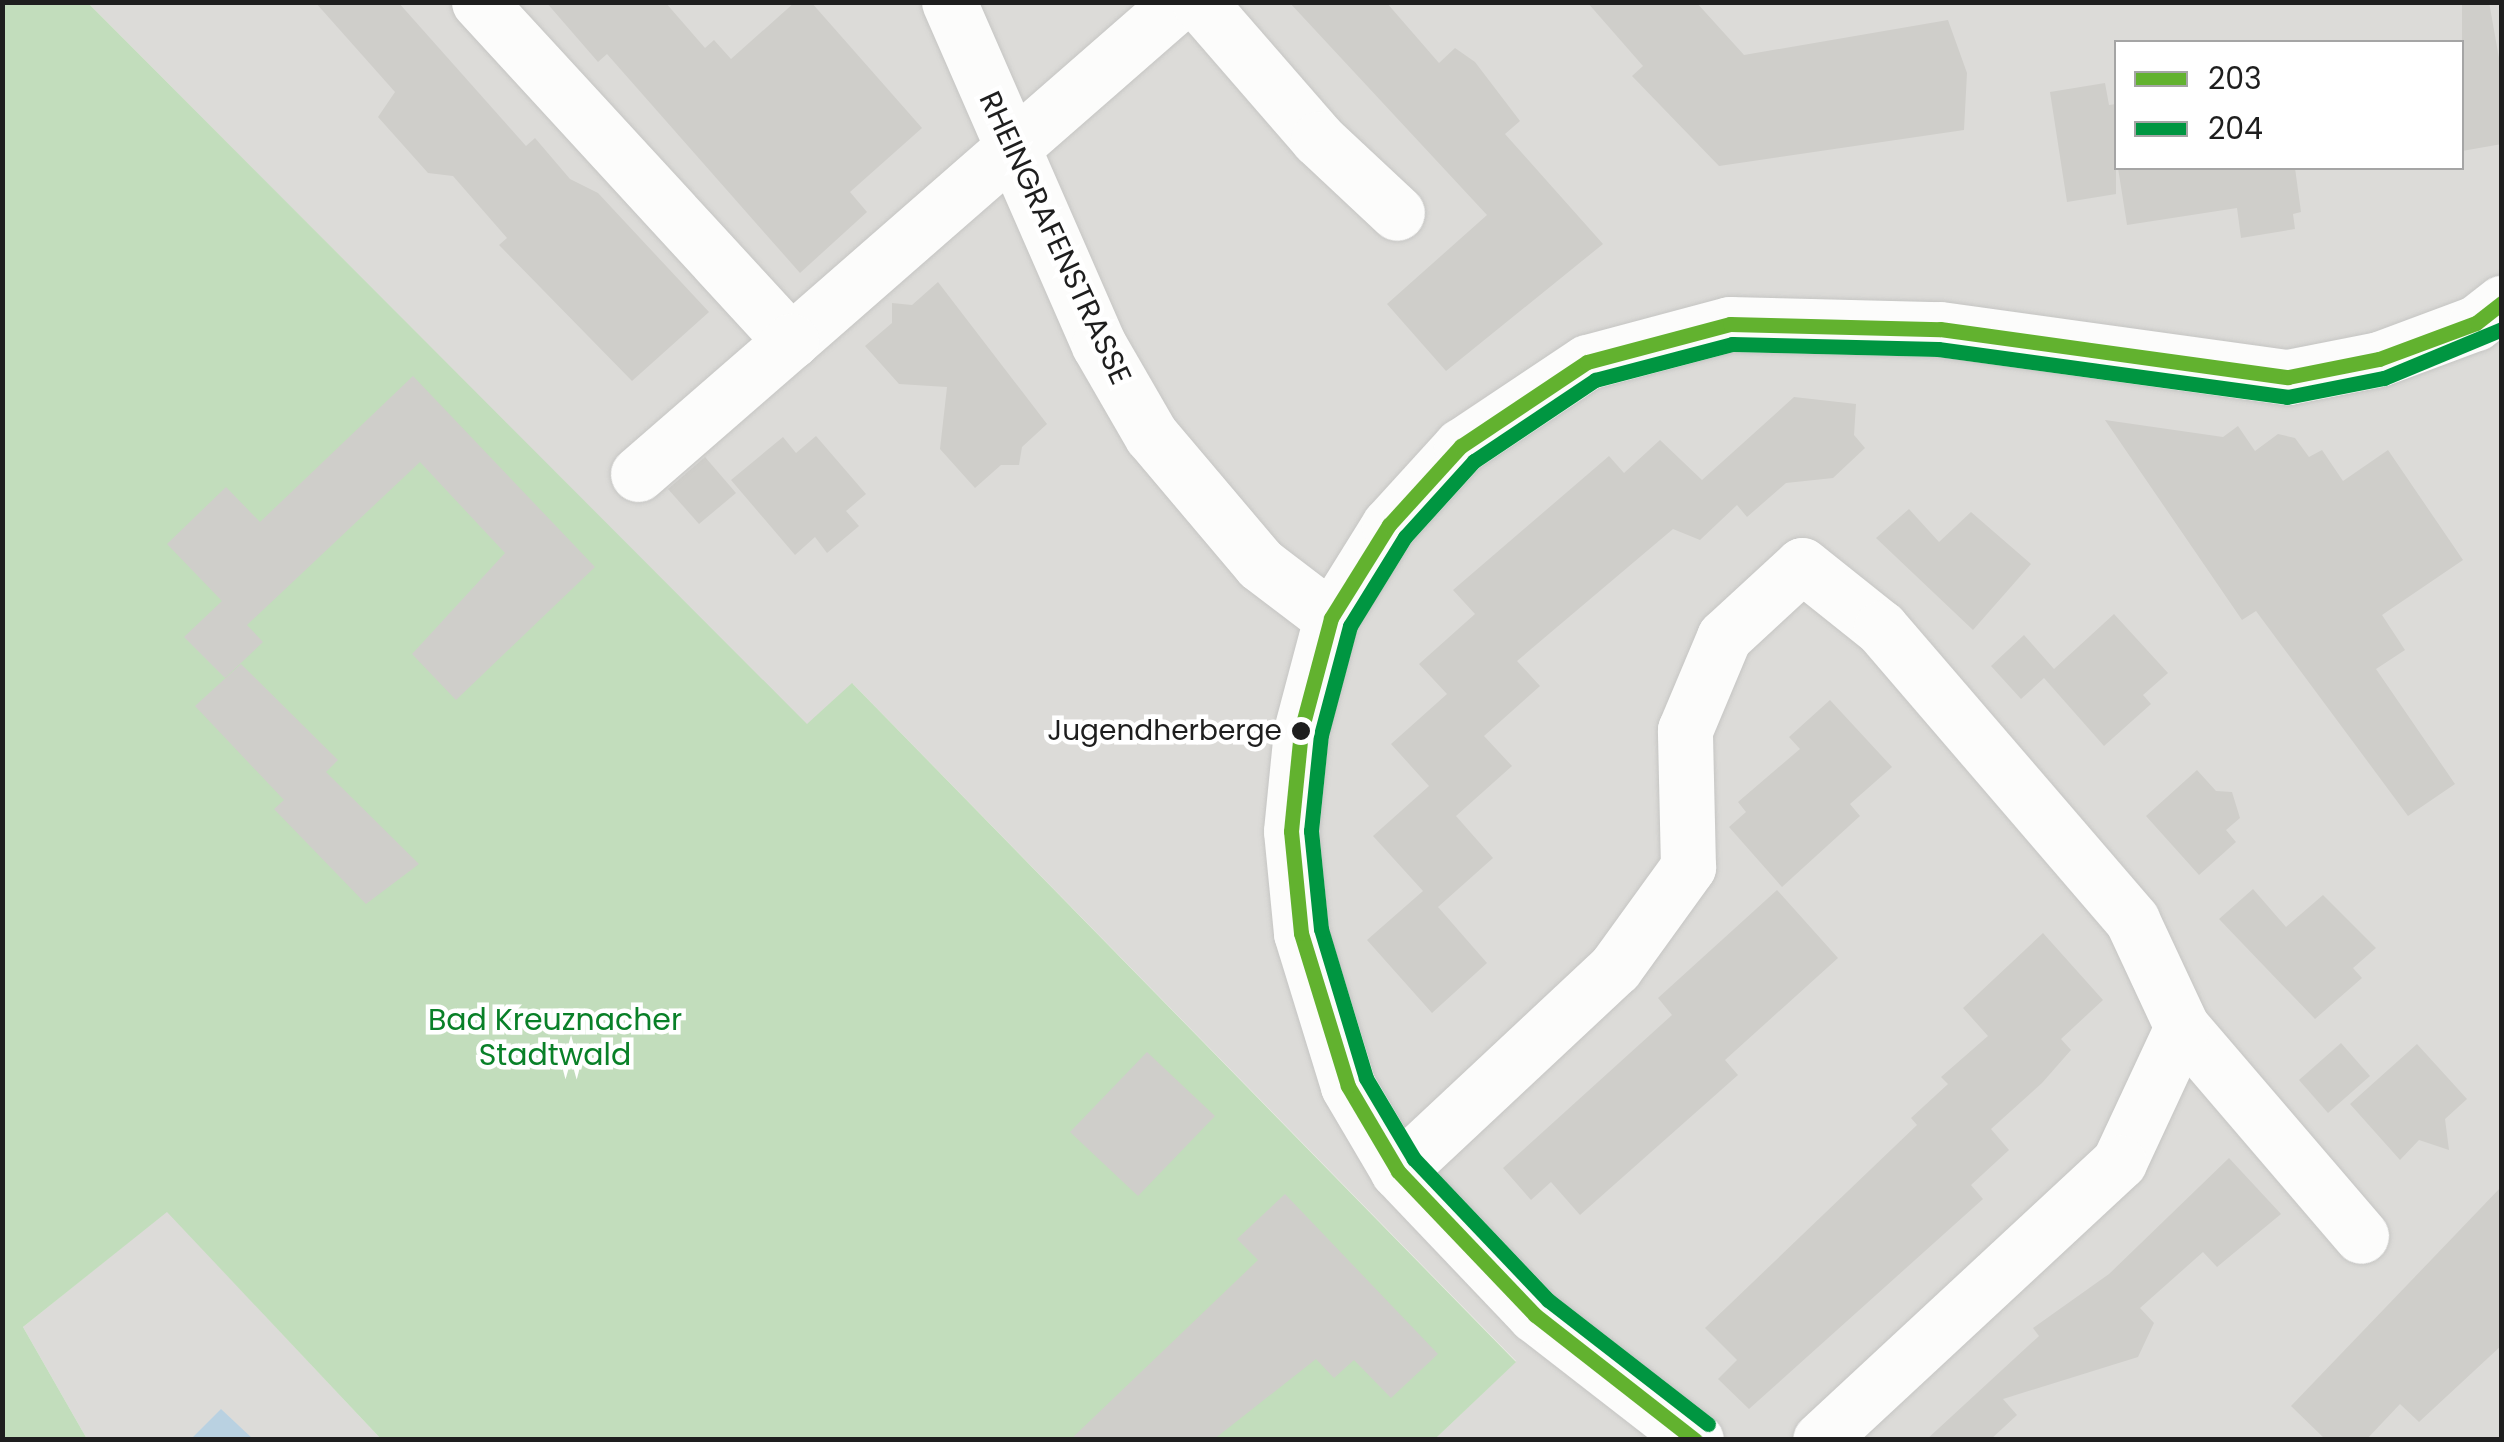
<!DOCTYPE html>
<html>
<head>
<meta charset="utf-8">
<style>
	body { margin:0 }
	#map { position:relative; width:2504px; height:1442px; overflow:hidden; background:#edece7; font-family:Poppins,sans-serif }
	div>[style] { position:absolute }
	.residential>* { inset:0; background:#dcdbd8 }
	.forest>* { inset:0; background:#c2ddbc }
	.water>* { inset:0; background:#b9d1e1 }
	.building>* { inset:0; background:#cfceca }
	.roads { filter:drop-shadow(0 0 2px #c5c5c3) drop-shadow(0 0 2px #c5c5c3) }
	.minor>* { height:55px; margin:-27.5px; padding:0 27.5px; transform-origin:27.5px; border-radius:27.5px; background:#fcfcfb }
	.tertiary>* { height:55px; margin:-27.5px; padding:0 27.5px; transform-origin:27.5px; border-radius:27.5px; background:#fcfcfb }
	.bus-1>* { height:15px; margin:-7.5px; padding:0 7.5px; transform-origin:7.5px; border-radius:7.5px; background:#62b22f }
	.bus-2>* { height:15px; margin:-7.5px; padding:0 7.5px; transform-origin:7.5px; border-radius:7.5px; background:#009641 }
	.dots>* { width:28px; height:28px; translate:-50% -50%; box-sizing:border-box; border:5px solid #fff; border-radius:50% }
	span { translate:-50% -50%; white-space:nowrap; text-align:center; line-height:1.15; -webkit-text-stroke:9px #fff; paint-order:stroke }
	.bus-label { font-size:28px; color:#1e1e1e }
	.right { translate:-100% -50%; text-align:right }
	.street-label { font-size:30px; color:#1e1e1e }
	.park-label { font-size:30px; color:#098028 }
	.frame { position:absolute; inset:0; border:5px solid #1e1e1e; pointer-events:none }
	.legend { position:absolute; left:2114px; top:40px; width:350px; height:130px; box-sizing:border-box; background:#fff; border:2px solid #a5a5a5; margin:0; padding:12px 18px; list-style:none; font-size:30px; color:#1e1e1e }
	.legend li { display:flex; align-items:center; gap:20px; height:50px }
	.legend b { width:50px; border:2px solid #a5a5a5 }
</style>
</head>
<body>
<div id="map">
	<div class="residential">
		<div style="clip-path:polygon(evenodd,88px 3px,2501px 3px,2501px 1439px,1435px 1439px,1516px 1361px,853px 684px,807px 725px,88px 3px,2116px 42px,2462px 42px,2462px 168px,2116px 168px,2116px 42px)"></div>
		<div style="clip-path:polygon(167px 1211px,381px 1439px,87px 1439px,23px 1327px)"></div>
	</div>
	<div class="forest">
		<div style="clip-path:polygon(3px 3px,88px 3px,807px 724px,852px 683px,1516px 1362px,1435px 1439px,381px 1439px,167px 1212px,23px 1327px,87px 1439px,3px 1440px)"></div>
	</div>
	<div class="water">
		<div style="clip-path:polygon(221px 1409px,253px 1439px,191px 1439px)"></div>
	</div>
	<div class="building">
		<div style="clip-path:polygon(315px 2px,398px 2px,526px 146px,535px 138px,570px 179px,598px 193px,709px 312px,632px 381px,499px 245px,507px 238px,453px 176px,428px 173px,378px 117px,395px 92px)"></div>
		<div style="clip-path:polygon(546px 2px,665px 2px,705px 48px,714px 40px,731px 59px,795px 2px,811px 2px,922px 128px,850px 192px,867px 212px,800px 273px,607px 54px,598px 62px)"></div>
		<div style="clip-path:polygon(1289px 2px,1386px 2px,1439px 63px,1455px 48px,1475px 62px,1520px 121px,1505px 134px,1603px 244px,1446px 371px,1387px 304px,1487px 215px)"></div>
		<div style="clip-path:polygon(1587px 2px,1696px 2px,1744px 55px,1948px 20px,1967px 73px,1964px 130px,1719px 166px,1632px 76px,1643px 66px)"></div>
		<div style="clip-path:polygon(2462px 2px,2489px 2px,2502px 75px,2502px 144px,2462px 151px)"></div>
		<div style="clip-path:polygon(2105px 83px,2109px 105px,2116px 104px,2116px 194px,2067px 202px,2050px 92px)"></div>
		<div style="clip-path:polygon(2118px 168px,2295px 168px,2301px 212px,2293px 214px,2295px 229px,2241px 238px,2237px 208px,2127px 225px)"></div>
		<div style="clip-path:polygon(938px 282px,1047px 424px,1022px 447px,1019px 465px,1001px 465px,975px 488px,940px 449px,947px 387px,899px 384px,865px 346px,892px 323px,892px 303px,912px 305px)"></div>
		<div style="clip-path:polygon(413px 376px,595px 567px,456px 700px,412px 654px,505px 553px,420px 462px,247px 625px,263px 642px,225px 678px,184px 637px,222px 601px,167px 544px,226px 487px,260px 522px)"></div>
		<div style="clip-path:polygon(1794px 397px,1856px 404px,1854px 435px,1865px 448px,1833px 478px,1786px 483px,1747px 517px,1737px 505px,1700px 540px,1673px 529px,1517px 661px,1540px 686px,1484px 736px,1512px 766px,1456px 816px,1493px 858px,1438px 907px,1487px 963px,1432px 1013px,1367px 940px,1423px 891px,1373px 836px,1429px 786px,1391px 744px,1447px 694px,1419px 664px,1475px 614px,1453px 590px,1609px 456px,1624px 473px,1660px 440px,1702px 480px)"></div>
		<div style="clip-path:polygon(2105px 420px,2223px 437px,2238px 426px,2255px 451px,2278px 434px,2295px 438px,2309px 457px,2322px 450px,2343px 481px,2388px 450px,2463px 560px,2382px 615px,2405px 650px,2376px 669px,2455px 784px,2408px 816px,2256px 611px,2242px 620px)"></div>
		<div style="clip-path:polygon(816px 436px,866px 494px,846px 511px,859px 526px,827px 553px,815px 537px,795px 555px,731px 480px,783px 437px,796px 453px)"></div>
		<div style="clip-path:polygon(705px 457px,736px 493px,699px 524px,668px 489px)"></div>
		<div style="clip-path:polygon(1909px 509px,1939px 542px,1971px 512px,2031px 564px,1973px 630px,1876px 538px)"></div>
		<div style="clip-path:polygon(2114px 614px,2168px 673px,2143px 695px,2151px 704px,2104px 746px,2044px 678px,2021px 699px,1991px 666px,2024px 635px,2054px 669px)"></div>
		<div style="clip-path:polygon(241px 664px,338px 760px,326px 772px,419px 864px,366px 904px,274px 809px,284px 800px,195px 706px)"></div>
		<div style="clip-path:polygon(1830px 700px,1892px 767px,1850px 804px,1860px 816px,1782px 887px,1729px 827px,1746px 812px,1738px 802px,1800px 749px,1789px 737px)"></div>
		<div style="clip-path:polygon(2197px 770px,2216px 791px,2232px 792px,2240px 818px,2226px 830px,2236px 842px,2199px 875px,2146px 816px)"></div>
		<div style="clip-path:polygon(2253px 889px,2286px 927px,2323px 895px,2376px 948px,2353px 968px,2362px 978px,2315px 1019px,2219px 919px)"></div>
		<div style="clip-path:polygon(1777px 890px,1838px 958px,1725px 1060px,1738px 1075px,1580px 1215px,1551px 1182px,1531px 1200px,1503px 1168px,1672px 1015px,1658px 998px)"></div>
		<div style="clip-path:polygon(2043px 933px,2103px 1000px,2061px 1039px,2071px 1050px,2042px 1083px,1991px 1129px,2009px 1150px,1971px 1185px,1983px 1199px,1749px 1409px,1718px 1379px,1737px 1360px,1705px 1328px,1917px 1125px,1911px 1118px,1948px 1084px,1941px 1077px,1988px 1036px,1963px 1008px)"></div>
		<div style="clip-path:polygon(2341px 1043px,2370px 1076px,2328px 1113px,2299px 1080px)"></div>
		<div style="clip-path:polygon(2417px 1044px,2467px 1099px,2445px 1119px,2449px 1150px,2419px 1140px,2400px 1160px,2350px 1104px)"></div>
		<div style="clip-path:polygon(1147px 1052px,1215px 1116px,1138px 1196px,1070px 1132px)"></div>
		<div style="clip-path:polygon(2229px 1158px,2281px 1214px,2217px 1267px,2203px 1252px,2140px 1308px,2154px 1323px,2138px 1357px,2003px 1399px,2017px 1415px,1990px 1440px,1926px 1440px,2039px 1336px,2033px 1328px,2109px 1274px)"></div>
		<div style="clip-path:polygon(2502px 1186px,2502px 1345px,2419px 1422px,2400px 1404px,2366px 1440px,2326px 1440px,2291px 1406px)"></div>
		<div style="clip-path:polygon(1285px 1194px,1438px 1354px,1391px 1398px,1354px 1360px,1334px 1378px,1316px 1359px,1213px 1440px,1070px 1440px,1258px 1260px,1237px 1239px)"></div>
	</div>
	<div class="roads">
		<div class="minor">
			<div style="left:479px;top:2px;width:461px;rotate:47.4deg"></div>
			<div style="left:791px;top:341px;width:515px;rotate:-41.14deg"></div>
			<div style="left:1199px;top:2px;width:181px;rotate:49deg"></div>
			<div style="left:1318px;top:139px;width:108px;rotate:43.1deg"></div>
			<div style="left:638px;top:474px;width:203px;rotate:-41deg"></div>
			<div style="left:2182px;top:1027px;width:275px;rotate:49.4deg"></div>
			<div style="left:1398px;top:1171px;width:297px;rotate:-43.1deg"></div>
			<div style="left:1615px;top:968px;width:125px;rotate:-54.1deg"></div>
			<div style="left:1688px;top:867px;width:137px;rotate:-91.3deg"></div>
			<div style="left:1685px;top:730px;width:101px;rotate:-67.2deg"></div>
			<div style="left:1724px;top:637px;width:106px;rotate:-42.7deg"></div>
			<div style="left:1802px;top:565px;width:101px;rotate:38.6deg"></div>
			<div style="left:1881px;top:628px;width:385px;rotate:49.3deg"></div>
			<div style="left:2132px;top:920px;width:118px;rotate:65deg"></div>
			<div style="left:2182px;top:1027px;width:149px;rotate:115deg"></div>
			<div style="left:2119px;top:1162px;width:408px;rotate:137.1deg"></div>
			<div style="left:1696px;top:1440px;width:204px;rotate:-142.2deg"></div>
			<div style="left:1535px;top:1315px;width:199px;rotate:-133.6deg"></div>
			<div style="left:1398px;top:1171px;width:99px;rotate:-120.5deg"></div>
			<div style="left:1348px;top:1086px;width:160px;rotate:-107.1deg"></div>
			<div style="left:1301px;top:933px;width:102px;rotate:-95.6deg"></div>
			<div style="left:1291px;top:831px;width:100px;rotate:-84.3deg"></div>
			<div style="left:1301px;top:731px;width:117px;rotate:-75.1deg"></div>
			<div style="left:1331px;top:618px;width:110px;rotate:-58.1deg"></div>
			<div style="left:1389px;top:525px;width:107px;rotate:-47.7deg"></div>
			<div style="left:1461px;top:446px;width:151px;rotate:-33.7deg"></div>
			<div style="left:1587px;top:362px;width:148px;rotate:-14.9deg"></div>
			<div style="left:1730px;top:324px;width:210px;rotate:1.4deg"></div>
			<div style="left:1940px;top:329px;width:351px;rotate:7.9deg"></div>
			<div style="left:2288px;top:377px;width:93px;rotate:-11.2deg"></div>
			<div style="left:2379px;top:359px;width:103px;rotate:-20.4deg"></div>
			<div style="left:2476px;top:323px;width:33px;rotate:-38deg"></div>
		</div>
		<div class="tertiary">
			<div style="left:949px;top:2px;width:374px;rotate:66.4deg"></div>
			<div style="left:1099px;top:345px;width:104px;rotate:60deg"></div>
			<div style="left:1151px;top:435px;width:169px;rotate:49.8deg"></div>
			<div style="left:1260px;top:564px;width:89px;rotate:37.3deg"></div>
		</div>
	</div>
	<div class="bus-1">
		<div style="left:1695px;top:1440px;width:203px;rotate:-142deg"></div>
		<div style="left:1535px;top:1315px;width:199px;rotate:-133.6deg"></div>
		<div style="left:1398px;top:1171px;width:99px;rotate:-120.5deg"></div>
		<div style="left:1348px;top:1086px;width:160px;rotate:-107.1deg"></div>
		<div style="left:1301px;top:933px;width:102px;rotate:-95.6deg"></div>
		<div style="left:1291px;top:831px;width:100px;rotate:-84.3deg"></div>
		<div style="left:1301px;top:731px;width:117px;rotate:-75.1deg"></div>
		<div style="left:1331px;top:618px;width:110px;rotate:-58.1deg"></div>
		<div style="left:1389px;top:525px;width:107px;rotate:-47.7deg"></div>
		<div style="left:1461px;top:446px;width:151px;rotate:-33.7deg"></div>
		<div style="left:1587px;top:362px;width:148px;rotate:-14.9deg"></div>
		<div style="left:1730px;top:324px;width:210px;rotate:1.4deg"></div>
		<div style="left:1940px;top:329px;width:351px;rotate:7.9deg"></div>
		<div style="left:2288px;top:377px;width:93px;rotate:-11.2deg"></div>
		<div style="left:2379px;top:359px;width:103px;rotate:-20.4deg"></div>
		<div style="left:2476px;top:323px;width:33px;rotate:-38deg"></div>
	</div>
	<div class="bus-2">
		<div style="left:1708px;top:1424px;width:202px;rotate:-142.2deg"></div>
		<div style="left:1548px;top:1300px;width:195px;rotate:-133.5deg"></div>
		<div style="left:1414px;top:1159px;width:94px;rotate:-120.7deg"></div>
		<div style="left:1366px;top:1078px;width:156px;rotate:-106.8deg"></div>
		<div style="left:1321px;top:929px;width:99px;rotate:-95.8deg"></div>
		<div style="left:1311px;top:831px;width:97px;rotate:-84.1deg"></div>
		<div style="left:1321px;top:735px;width:113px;rotate:-75.1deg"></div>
		<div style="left:1350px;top:626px;width:105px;rotate:-58.3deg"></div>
		<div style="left:1405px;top:537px;width:103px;rotate:-47.8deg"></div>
		<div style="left:1474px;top:461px;width:146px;rotate:-33.8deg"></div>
		<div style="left:1595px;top:380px;width:142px;rotate:-14.7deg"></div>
		<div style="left:1732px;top:344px;width:206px;rotate:1.4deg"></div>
		<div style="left:1938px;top:349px;width:352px;rotate:7.8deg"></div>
		<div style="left:2287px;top:397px;width:99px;rotate:-11.1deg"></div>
		<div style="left:2384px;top:378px;width:128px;rotate:-22.6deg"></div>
	</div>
	<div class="dots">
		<div style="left:1301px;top:731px;background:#1e1e1e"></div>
	</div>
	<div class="bus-label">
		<span class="right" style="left:1282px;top:731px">Jugendherberge</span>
	</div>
	<div class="street-label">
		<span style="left:1055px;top:238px;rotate:65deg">RHEINGRAFENSTRASSE</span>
	</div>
	<div class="park-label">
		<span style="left:555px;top:1037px">Bad Kreuznacher<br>Stadtwald</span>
	</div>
	<div class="frame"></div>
	<ul class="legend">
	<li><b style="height:12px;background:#62b22f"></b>203</li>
	<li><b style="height:12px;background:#009641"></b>204</li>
	</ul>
</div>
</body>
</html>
